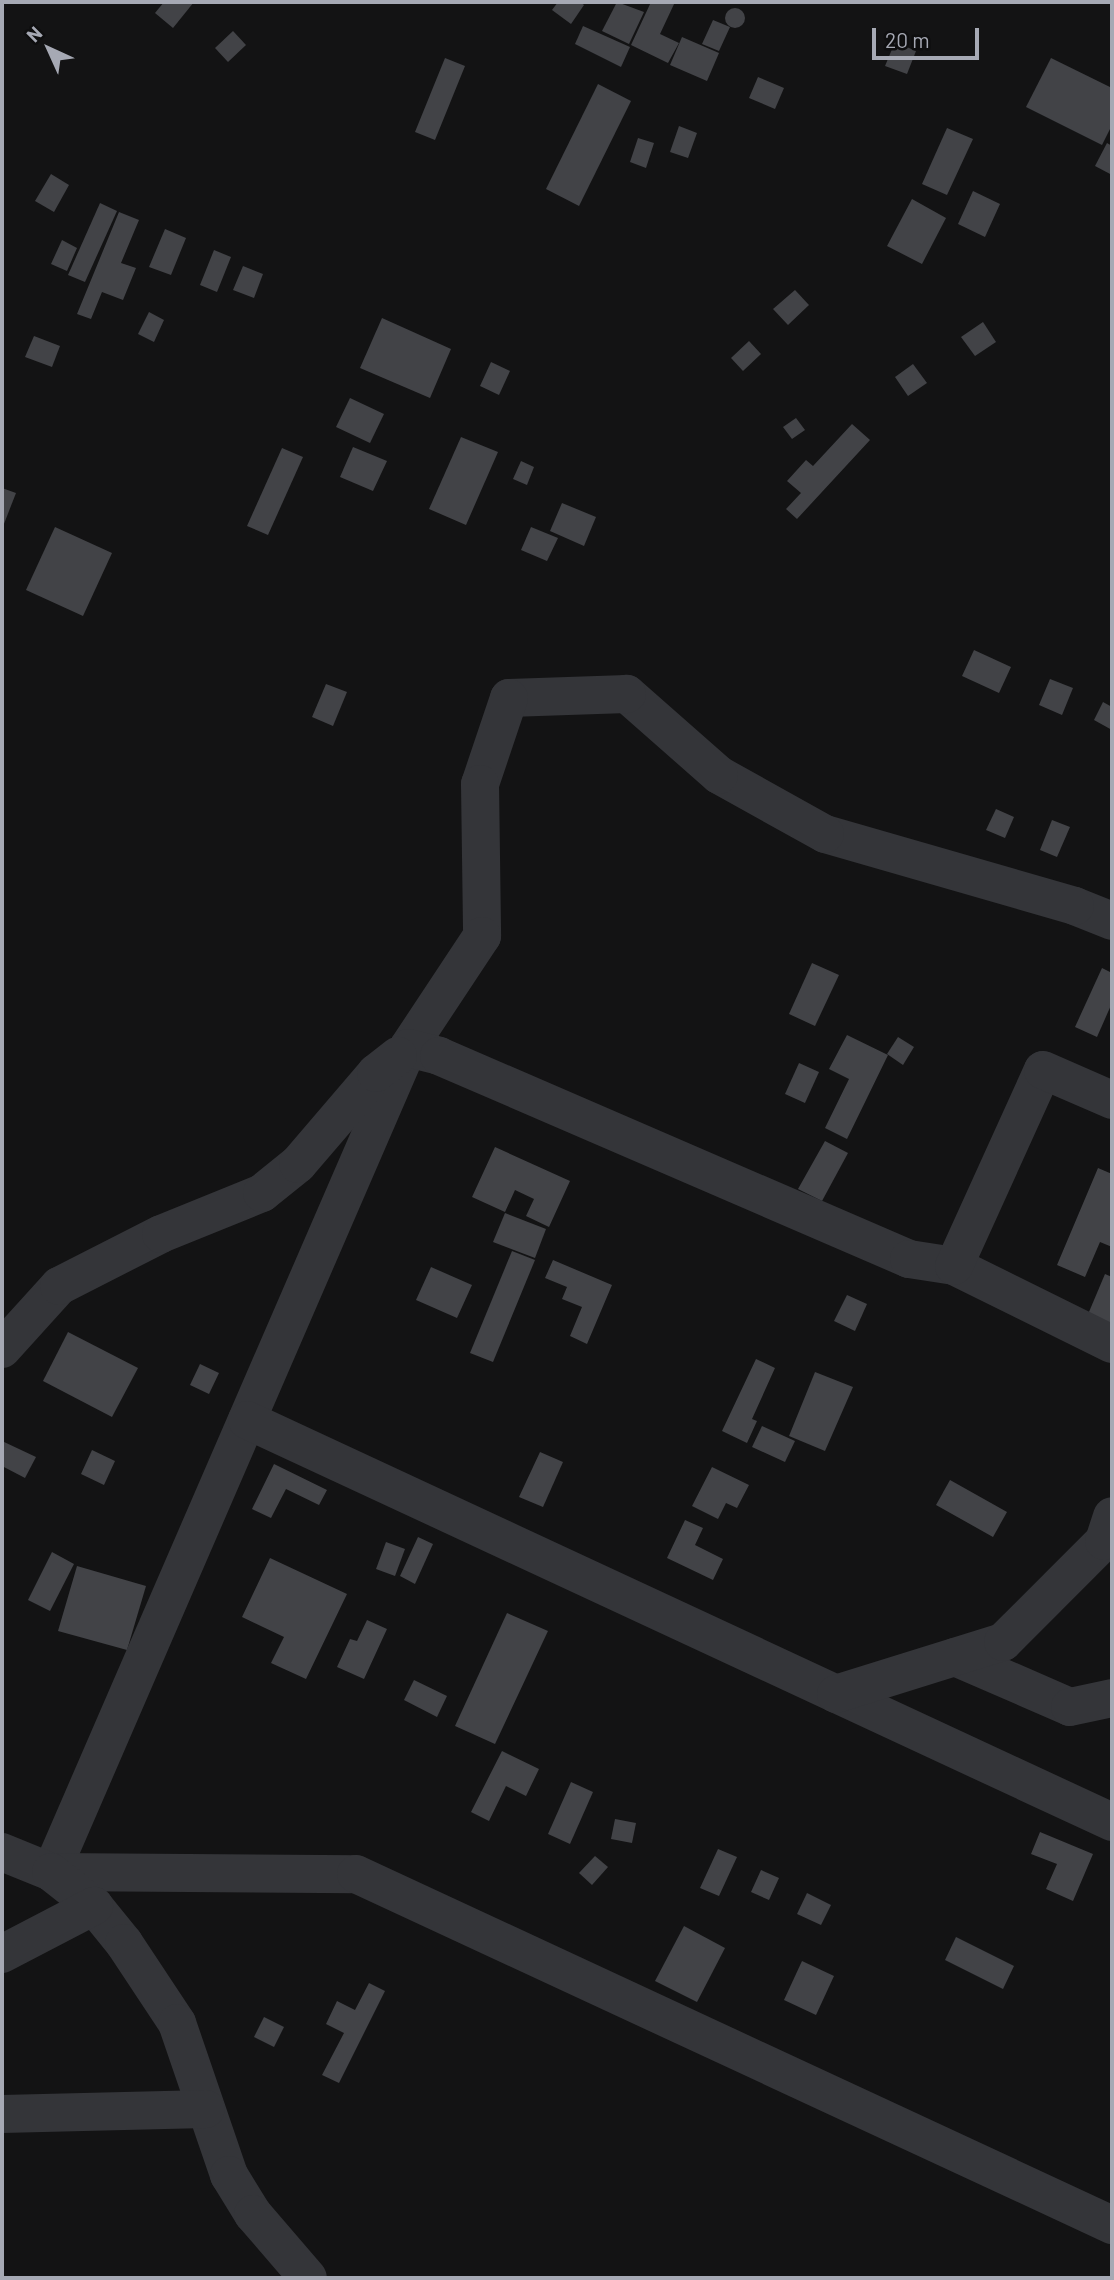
<!DOCTYPE html>
<html>
<head>
<meta charset="utf-8">
<style>
	body { margin:0 }
	#map { position:relative; width:1114px; height:2280px; overflow:hidden; background:#131314; font-family:Barlow,sans-serif }
	div>[style] { position:absolute }
	.building>* { inset:0; background:#424347 }
	.round { border-radius:50% }
	.minor>* { height:38px; margin:-19px; padding:0 19px; transform-origin:19px; border-radius:19px; background:#343539 }
	span { translate:-50% -50%; white-space:nowrap; text-align:center; line-height:1.15; -webkit-text-stroke:5px #0e0e0f; paint-order:stroke }
	.frame { position:absolute; inset:0; border:4px solid #a6a9b4; pointer-events:none }
	.north { position:absolute; left:14px; top:14px; width:70px; height:70px; -webkit-text-stroke:5px #0e0e0f; paint-order:stroke; rotate:315deg; font-size:19px; font-weight:700; line-height:28px; text-align:center; color:#a6a9b4 }
	.north::after { content:''; display:block; margin:auto; width:24px; height:32px; background:#a6a9b4; clip-path:polygon(50% 0,100% 100%,50% 72%,0 100%) }
	.scale { position:absolute; left:872px; top:28px; width:107px; height:32px; box-sizing:border-box; border:4px solid #a6a9b4; border-top:0; padding-left:9px; font-size:21px; line-height:24px; white-space:nowrap; color:#a6a9b4; -webkit-text-stroke:5px #0e0e0f; paint-order:stroke }
</style>
</head>
<body>
<div id="map">
	<div class="building">
		<div style="clip-path:polygon(164px 2px,194px 2px,173px 28px,155px 13px)"></div>
		<div style="clip-path:polygon(558px 2px,580px 2px,584px 5px,571px 24px,552px 10px)"></div>
		<div style="clip-path:polygon(617px 2px,644px 12px,629px 44px,602px 31px)"></div>
		<div style="clip-path:polygon(651px 2px,675px 2px,660px 34px,679px 43px,668px 63px,631px 45px)"></div>
		<div class="round" style="left:725px;top:8px;width:20px;height:20px"></div>
		<div style="clip-path:polygon(713px 20px,730px 27px,719px 51px,702px 44px)"></div>
		<div style="clip-path:polygon(583px 26px,630px 47px,621px 67px,575px 44px)"></div>
		<div style="clip-path:polygon(233px 31px,246px 45px,228px 62px,215px 48px)"></div>
		<div style="clip-path:polygon(682px 37px,719px 53px,707px 81px,670px 65px)"></div>
		<div style="clip-path:polygon(895px 42px,916px 51px,907px 74px,885px 66px)"></div>
		<div style="clip-path:polygon(445px 58px,465px 66px,435px 140px,415px 132px)"></div>
		<div style="clip-path:polygon(1051px 58px,1112px 88px,1112px 125px,1102px 145px,1026px 107px)"></div>
		<div style="clip-path:polygon(758px 77px,784px 88px,775px 109px,749px 98px)"></div>
		<div style="clip-path:polygon(598px 84px,631px 101px,579px 206px,546px 189px)"></div>
		<div style="clip-path:polygon(679px 126px,697px 133px,688px 158px,670px 152px)"></div>
		<div style="clip-path:polygon(947px 128px,973px 139px,947px 195px,922px 184px)"></div>
		<div style="clip-path:polygon(638px 138px,654px 143px,646px 168px,630px 162px)"></div>
		<div style="clip-path:polygon(1107px 143px,1112px 146px,1112px 175px,1095px 166px)"></div>
		<div style="clip-path:polygon(51px 174px,69px 185px,54px 212px,35px 201px)"></div>
		<div style="clip-path:polygon(973px 191px,1000px 204px,985px 237px,958px 224px)"></div>
		<div style="clip-path:polygon(912px 199px,946px 218px,922px 264px,887px 246px)"></div>
		<div style="clip-path:polygon(100px 203px,117px 211px,85px 282px,68px 275px)"></div>
		<div style="clip-path:polygon(119px 212px,139px 220px,121px 263px,136px 268px,123px 300px,102px 292px,91px 319px,77px 314px)"></div>
		<div style="clip-path:polygon(165px 229px,186px 238px,171px 275px,149px 267px)"></div>
		<div style="clip-path:polygon(62px 240px,77px 248px,67px 271px,51px 264px)"></div>
		<div style="clip-path:polygon(214px 250px,231px 257px,217px 292px,200px 285px)"></div>
		<div style="clip-path:polygon(243px 266px,263px 274px,254px 298px,233px 290px)"></div>
		<div style="clip-path:polygon(795px 290px,809px 305px,788px 325px,773px 309px)"></div>
		<div style="clip-path:polygon(149px 312px,164px 320px,154px 342px,138px 334px)"></div>
		<div style="clip-path:polygon(382px 318px,451px 349px,430px 398px,360px 368px)"></div>
		<div style="clip-path:polygon(983px 322px,996px 342px,975px 356px,961px 337px)"></div>
		<div style="clip-path:polygon(34px 336px,60px 346px,52px 367px,25px 357px)"></div>
		<div style="clip-path:polygon(749px 341px,761px 354px,743px 371px,731px 358px)"></div>
		<div style="clip-path:polygon(491px 362px,510px 371px,499px 395px,480px 386px)"></div>
		<div style="clip-path:polygon(913px 364px,927px 383px,908px 396px,895px 377px)"></div>
		<div style="clip-path:polygon(350px 398px,384px 414px,370px 443px,336px 427px)"></div>
		<div style="clip-path:polygon(796px 418px,805px 430px,792px 439px,783px 427px)"></div>
		<div style="clip-path:polygon(852px 424px,870px 440px,797px 519px,786px 509px,801px 493px,787px 481px,806px 460px,813px 466px)"></div>
		<div style="clip-path:polygon(461px 437px,498px 452px,466px 525px,429px 509px)"></div>
		<div style="clip-path:polygon(353px 447px,387px 461px,373px 491px,340px 477px)"></div>
		<div style="clip-path:polygon(282px 448px,303px 457px,268px 535px,247px 526px)"></div>
		<div style="clip-path:polygon(521px 461px,534px 467px,527px 485px,513px 479px)"></div>
		<div style="clip-path:polygon(2px 488px,16px 493px,2px 529px)"></div>
		<div style="clip-path:polygon(562px 503px,596px 517px,584px 546px,550px 531px)"></div>
		<div style="clip-path:polygon(55px 527px,112px 553px,83px 616px,26px 590px)"></div>
		<div style="clip-path:polygon(531px 527px,558px 538px,547px 561px,521px 550px)"></div>
		<div style="clip-path:polygon(974px 650px,1011px 667px,999px 693px,962px 676px)"></div>
		<div style="clip-path:polygon(1050px 679px,1073px 688px,1062px 715px,1039px 705px)"></div>
		<div style="clip-path:polygon(326px 684px,347px 692px,333px 726px,312px 717px)"></div>
		<div style="clip-path:polygon(1103px 702px,1112px 707px,1112px 730px,1094px 720px)"></div>
		<div style="clip-path:polygon(996px 809px,1014px 817px,1005px 838px,986px 830px)"></div>
		<div style="clip-path:polygon(1052px 820px,1070px 827px,1057px 857px,1040px 850px)"></div>
		<div style="clip-path:polygon(812px 963px,839px 975px,815px 1026px,789px 1014px)"></div>
		<div style="clip-path:polygon(1102px 968px,1112px 973px,1112px 1003px,1097px 1037px,1075px 1027px)"></div>
		<div style="clip-path:polygon(847px 1035px,888px 1055px,847px 1139px,825px 1128px,849px 1079px,829px 1069px)"></div>
		<div style="clip-path:polygon(898px 1037px,914px 1047px,903px 1065px,887px 1054px)"></div>
		<div style="clip-path:polygon(799px 1063px,819px 1072px,805px 1103px,785px 1094px)"></div>
		<div style="clip-path:polygon(825px 1141px,848px 1153px,822px 1201px,798px 1189px)"></div>
		<div style="clip-path:polygon(495px 1147px,570px 1181px,549px 1227px,526px 1216px,534px 1199px,515px 1190px,505px 1212px,472px 1197px)"></div>
		<div style="clip-path:polygon(1098px 1168px,1112px 1174px,1112px 1247px,1100px 1242px,1085px 1277px,1057px 1265px)"></div>
		<div style="clip-path:polygon(505px 1213px,546px 1229px,535px 1258px,493px 1242px)"></div>
		<div style="clip-path:polygon(512px 1251px,535px 1260px,493px 1362px,470px 1353px)"></div>
		<div style="clip-path:polygon(553px 1260px,612px 1285px,587px 1344px,570px 1336px,582px 1307px,562px 1299px,567px 1287px,545px 1278px)"></div>
		<div style="clip-path:polygon(431px 1267px,472px 1285px,457px 1318px,416px 1300px)"></div>
		<div style="clip-path:polygon(1105px 1274px,1112px 1277px,1112px 1331px,1086px 1319px)"></div>
		<div style="clip-path:polygon(847px 1295px,867px 1304px,855px 1331px,834px 1321px)"></div>
		<div style="clip-path:polygon(68px 1332px,138px 1368px,112px 1417px,43px 1381px)"></div>
		<div style="clip-path:polygon(756px 1359px,775px 1368px,752px 1419px,757px 1421px,747px 1443px,722px 1431px)"></div>
		<div style="clip-path:polygon(200px 1364px,219px 1373px,209px 1394px,190px 1385px)"></div>
		<div style="clip-path:polygon(815px 1372px,853px 1387px,825px 1451px,789px 1436px)"></div>
		<div style="clip-path:polygon(762px 1426px,795px 1441px,785px 1462px,752px 1447px)"></div>
		<div style="clip-path:polygon(2px 1441px,36px 1457px,25px 1478px,2px 1466px)"></div>
		<div style="clip-path:polygon(92px 1450px,115px 1461px,104px 1485px,81px 1474px)"></div>
		<div style="clip-path:polygon(540px 1452px,563px 1462px,543px 1507px,519px 1497px)"></div>
		<div style="clip-path:polygon(274px 1464px,327px 1490px,319px 1505px,286px 1489px,271px 1518px,252px 1509px)"></div>
		<div style="clip-path:polygon(712px 1467px,749px 1485px,737px 1508px,726px 1503px,718px 1519px,692px 1506px)"></div>
		<div style="clip-path:polygon(950px 1480px,1007px 1512px,993px 1537px,936px 1505px)"></div>
		<div style="clip-path:polygon(685px 1520px,703px 1528px,695px 1545px,723px 1559px,713px 1580px,667px 1558px)"></div>
		<div style="clip-path:polygon(418px 1537px,433px 1544px,415px 1584px,400px 1576px)"></div>
		<div style="clip-path:polygon(386px 1542px,405px 1549px,395px 1576px,376px 1569px)"></div>
		<div style="clip-path:polygon(52px 1552px,74px 1564px,50px 1611px,28px 1600px)"></div>
		<div style="clip-path:polygon(270px 1558px,347px 1594px,306px 1679px,271px 1663px,284px 1637px,242px 1617px)"></div>
		<div style="clip-path:polygon(77px 1566px,146px 1586px,127px 1650px,58px 1631px)"></div>
		<div style="clip-path:polygon(507px 1613px,548px 1631px,495px 1744px,455px 1726px)"></div>
		<div style="clip-path:polygon(367px 1620px,387px 1629px,364px 1679px,337px 1667px,350px 1639px,357px 1641px)"></div>
		<div style="clip-path:polygon(414px 1680px,447px 1696px,437px 1717px,404px 1700px)"></div>
		<div style="clip-path:polygon(502px 1751px,539px 1769px,526px 1796px,506px 1786px,489px 1821px,471px 1812px)"></div>
		<div style="clip-path:polygon(571px 1782px,593px 1792px,570px 1844px,548px 1834px)"></div>
		<div style="clip-path:polygon(615px 1819px,636px 1823px,632px 1843px,611px 1839px)"></div>
		<div style="clip-path:polygon(1040px 1832px,1093px 1854px,1073px 1901px,1046px 1889px,1057px 1864px,1031px 1854px)"></div>
		<div style="clip-path:polygon(718px 1849px,737px 1857px,719px 1896px,700px 1888px)"></div>
		<div style="clip-path:polygon(595px 1856px,608px 1867px,592px 1885px,579px 1873px)"></div>
		<div style="clip-path:polygon(761px 1870px,779px 1878px,769px 1900px,751px 1892px)"></div>
		<div style="clip-path:polygon(807px 1893px,831px 1905px,821px 1925px,797px 1914px)"></div>
		<div style="clip-path:polygon(684px 1926px,725px 1948px,697px 2002px,655px 1981px)"></div>
		<div style="clip-path:polygon(956px 1937px,1014px 1966px,1003px 1989px,945px 1960px)"></div>
		<div style="clip-path:polygon(802px 1961px,834px 1976px,816px 2015px,784px 2000px)"></div>
		<div style="clip-path:polygon(369px 1983px,385px 1991px,339px 2083px,322px 2075px,344px 2033px,326px 2024px,337px 2001px,355px 2010px)"></div>
		<div style="clip-path:polygon(264px 2017px,284px 2027px,274px 2047px,254px 2037px)"></div>
	</div>
	<div class="minor">
		<div style="left:1112px;top:921px;width:40px;rotate:-158deg"></div>
		<div style="left:1075px;top:906px;width:260px;rotate:-163.9deg"></div>
		<div style="left:825px;top:834px;width:121px;rotate:-150.9deg"></div>
		<div style="left:719px;top:775px;width:123px;rotate:-138.6deg"></div>
		<div style="left:627px;top:694px;width:118px;rotate:178.1deg"></div>
		<div style="left:509px;top:698px;width:91px;rotate:108.6deg"></div>
		<div style="left:480px;top:784px;width:152px;rotate:89.2deg"></div>
		<div style="left:482px;top:936px;width:134px;rotate:123.5deg"></div>
		<div style="left:408px;top:1048px;width:898px;rotate:113.42deg"></div>
		<div style="left:51px;top:1872px;width:305px;rotate:0.4deg"></div>
		<div style="left:356px;top:1874px;width:834px;rotate:24.9deg"></div>
		<div style="left:408px;top:1048px;width:32px;rotate:14deg"></div>
		<div style="left:439px;top:1056px;width:512px;rotate:23.36deg"></div>
		<div style="left:909px;top:1259px;width:46px;rotate:8.8deg"></div>
		<div style="left:954px;top:1266px;width:176px;rotate:26.3deg"></div>
		<div style="left:954px;top:1266px;width:215px;rotate:-65.6deg"></div>
		<div style="left:1043px;top:1070px;width:75px;rotate:23.5deg"></div>
		<div style="left:2px;top:1349px;width:85px;rotate:-47.9deg"></div>
		<div style="left:59px;top:1286px;width:114px;rotate:-27deg"></div>
		<div style="left:161px;top:1234px;width:109px;rotate:-22.1deg"></div>
		<div style="left:262px;top:1193px;width:46px;rotate:-38.9deg"></div>
		<div style="left:298px;top:1164px;width:120px;rotate:-49.4deg"></div>
		<div style="left:376px;top:1073px;width:28px;rotate:-38deg"></div>
		<div style="left:247px;top:1420px;width:954px;rotate:24.93deg"></div>
		<div style="left:955px;top:1657px;width:125px;rotate:23.5deg"></div>
		<div style="left:1070px;top:1707px;width:43px;rotate:-12.1deg"></div>
		<div style="left:836px;top:1694px;width:175px;rotate:-17.3deg"></div>
		<div style="left:1003px;top:1642px;width:143px;rotate:-45deg"></div>
		<div style="left:1104px;top:1541px;width:26px;rotate:-72deg"></div>
		<div style="left:2px;top:1852px;width:53px;rotate:22.2deg"></div>
		<div style="left:51px;top:1872px;width:55px;rotate:38.3deg"></div>
		<div style="left:94px;top:1906px;width:48px;rotate:51deg"></div>
		<div style="left:124px;top:1943px;width:96px;rotate:56.5deg"></div>
		<div style="left:177px;top:2023px;width:161px;rotate:71.1deg"></div>
		<div style="left:229px;top:2175px;width:46px;rotate:58.4deg"></div>
		<div style="left:253px;top:2214px;width:84px;rotate:49.3deg"></div>
		<div style="left:2px;top:1954px;width:104px;rotate:-27.6deg"></div>
		<div style="left:2px;top:2114px;width:204px;rotate:-1.4deg"></div>
	</div>
	<div class="frame"></div>
	<div class="north">N</div>
	<div class="scale">20 m</div>
</div>
</body>
</html>
